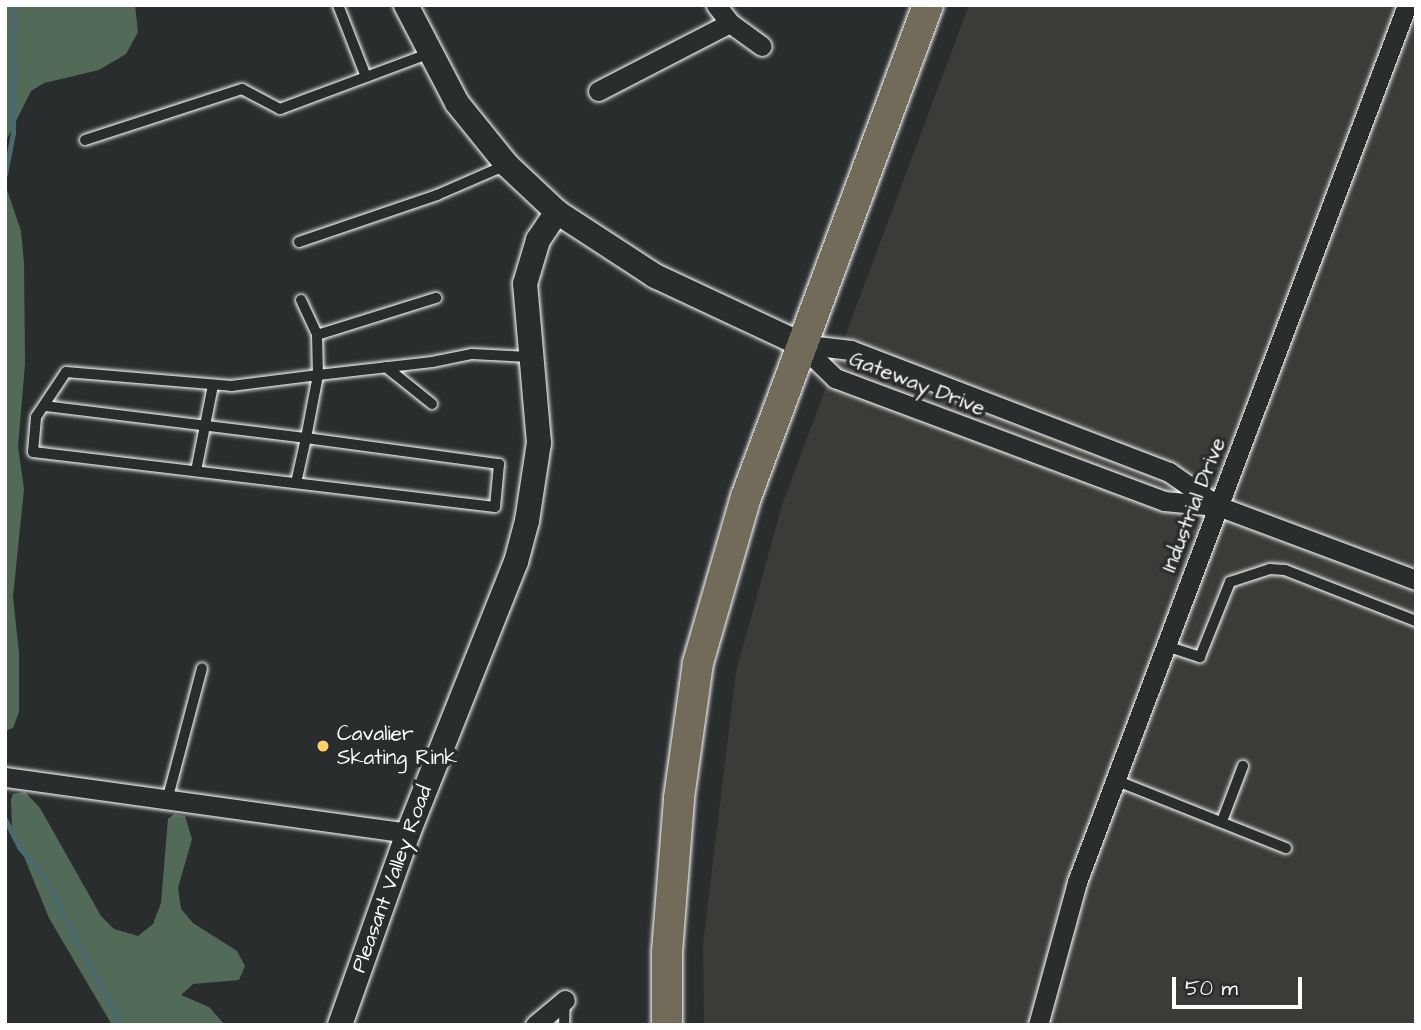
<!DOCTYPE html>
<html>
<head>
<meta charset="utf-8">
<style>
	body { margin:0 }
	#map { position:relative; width:1421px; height:1030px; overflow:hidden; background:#2a2d2e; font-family:"Architects Daughter",sans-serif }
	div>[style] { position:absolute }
	.built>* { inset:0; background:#3b3b37 }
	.green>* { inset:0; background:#526b59 }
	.stream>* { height:5px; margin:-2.5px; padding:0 2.5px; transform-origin:2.5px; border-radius:2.5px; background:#4b6a6d }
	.roads { filter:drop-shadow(0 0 2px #fff) drop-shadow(0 0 2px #fff) }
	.service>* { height:10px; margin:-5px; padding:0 5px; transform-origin:5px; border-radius:5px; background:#2a2d2e }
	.minor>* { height:19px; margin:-9.5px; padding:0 9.5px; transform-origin:9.5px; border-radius:9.5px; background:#2a2d2e }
	.tertiary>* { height:24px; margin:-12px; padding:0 12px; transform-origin:12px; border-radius:12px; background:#2a2d2e }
	.primary>* { height:30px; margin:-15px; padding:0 15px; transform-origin:15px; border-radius:15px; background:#726b5a }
	.dots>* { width:19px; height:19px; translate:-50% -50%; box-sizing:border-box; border:4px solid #2a2d2e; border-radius:50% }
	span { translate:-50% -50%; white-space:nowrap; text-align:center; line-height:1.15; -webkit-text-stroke:7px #2a2d2e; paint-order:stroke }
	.street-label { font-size:21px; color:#fff }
	.poi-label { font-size:21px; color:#fff }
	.left { translate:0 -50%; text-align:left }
	.frame { position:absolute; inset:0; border:7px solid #fff; pointer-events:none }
	.scale { position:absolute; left:1172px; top:977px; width:130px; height:32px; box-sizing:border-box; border:4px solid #fff; border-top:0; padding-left:9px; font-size:21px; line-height:24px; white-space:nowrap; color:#fff; -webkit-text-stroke:5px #2a2d2e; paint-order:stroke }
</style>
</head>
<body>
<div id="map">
	<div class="built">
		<div style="clip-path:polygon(969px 5px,1416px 5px,1416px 1025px,704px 1025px,703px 943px,736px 672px,782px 505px)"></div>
	</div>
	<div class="green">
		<div style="clip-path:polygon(5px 5px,135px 5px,138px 32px,126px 54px,99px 70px,44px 83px,31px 91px,5px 143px)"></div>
		<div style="clip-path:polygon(5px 184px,21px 231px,24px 263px,25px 364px,18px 447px,24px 489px,13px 597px,19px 653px,19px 712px,13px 728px,5px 731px)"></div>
		<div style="clip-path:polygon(25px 792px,40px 808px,101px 916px,114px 929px,138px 936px,153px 924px,161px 903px,168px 819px,174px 814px,185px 816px,192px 839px,178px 888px,181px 909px,193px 923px,237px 951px,245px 966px,239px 980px,193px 984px,181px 995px,209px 1007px,225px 1025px,112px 1025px,49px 918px,12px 827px,11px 800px,13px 794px)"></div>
	</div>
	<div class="stream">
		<div style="left:5px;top:174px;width:42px;rotate:-79deg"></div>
		<div style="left:13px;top:133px;width:128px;rotate:-89.6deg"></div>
		<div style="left:5px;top:234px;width:110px;rotate:90deg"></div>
		<div style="left:5px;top:819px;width:31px;rotate:63deg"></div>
		<div style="left:19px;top:847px;width:38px;rotate:49deg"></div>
		<div style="left:44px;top:876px;width:168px;rotate:62.7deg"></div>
	</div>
	<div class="roads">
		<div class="service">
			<div style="left:338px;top:5px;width:77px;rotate:68.7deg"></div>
			<div style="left:85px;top:140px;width:165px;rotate:-18deg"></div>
			<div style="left:242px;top:89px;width:43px;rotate:27.8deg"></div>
			<div style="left:280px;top:109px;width:158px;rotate:-20.4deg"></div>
			<div style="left:299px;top:242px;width:146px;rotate:-18.8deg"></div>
			<div style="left:437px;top:195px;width:75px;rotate:-23.5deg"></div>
			<div style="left:301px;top:300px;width:38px;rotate:65deg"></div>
			<div style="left:317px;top:335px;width:40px;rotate:88.6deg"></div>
			<div style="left:318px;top:375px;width:64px;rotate:100.8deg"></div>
			<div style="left:306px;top:438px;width:195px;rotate:7.7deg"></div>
			<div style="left:499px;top:464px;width:43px;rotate:95.3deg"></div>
			<div style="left:495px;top:507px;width:465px;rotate:-173.2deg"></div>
			<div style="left:33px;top:452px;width:35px;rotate:-85deg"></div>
			<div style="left:36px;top:417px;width:54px;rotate:-56.3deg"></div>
			<div style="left:66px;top:372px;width:166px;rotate:4.8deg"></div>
			<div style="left:231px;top:386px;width:88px;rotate:-7.2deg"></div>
			<div style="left:318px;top:375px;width:115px;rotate:-6.5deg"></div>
			<div style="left:432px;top:362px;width:41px;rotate:-11.3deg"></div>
			<div style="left:472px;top:354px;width:57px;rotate:3deg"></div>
			<div style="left:317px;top:335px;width:125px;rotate:-17.3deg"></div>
			<div style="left:386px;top:367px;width:59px;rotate:38.8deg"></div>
			<div style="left:45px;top:406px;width:263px;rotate:7deg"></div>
			<div style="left:306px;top:438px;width:46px;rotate:102.5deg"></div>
			<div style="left:196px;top:471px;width:88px;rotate:-78.8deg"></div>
			<div style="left:1166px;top:646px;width:36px;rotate:18deg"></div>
			<div style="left:1200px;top:657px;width:81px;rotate:-68.2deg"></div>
			<div style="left:1230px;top:582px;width:42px;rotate:-18deg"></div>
			<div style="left:1270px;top:569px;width:15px;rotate:4deg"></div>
			<div style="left:1285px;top:570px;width:141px;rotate:21.3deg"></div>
			<div style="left:1115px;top:780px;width:184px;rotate:21.7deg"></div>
			<div style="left:168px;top:797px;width:133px;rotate:-75.2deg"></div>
			<div style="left:1222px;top:821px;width:59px;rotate:-69.1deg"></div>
			<div style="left:564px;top:1025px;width:24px;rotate:-88deg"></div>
		</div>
		<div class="minor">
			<div style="left:716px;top:5px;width:23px;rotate:52deg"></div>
			<div style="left:730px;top:23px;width:39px;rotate:36deg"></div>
			<div style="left:598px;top:91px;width:148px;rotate:-27.3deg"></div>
			<div style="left:800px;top:344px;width:51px;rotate:6.7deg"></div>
			<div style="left:851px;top:350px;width:341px;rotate:21deg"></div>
			<div style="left:1169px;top:472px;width:60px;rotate:34.8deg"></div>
			<div style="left:1218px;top:506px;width:211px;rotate:20.5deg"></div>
			<div style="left:800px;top:344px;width:49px;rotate:44.2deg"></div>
			<div style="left:835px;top:378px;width:351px;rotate:20.5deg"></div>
			<div style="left:1164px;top:501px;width:53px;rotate:5.4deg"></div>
			<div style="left:5px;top:777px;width:407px;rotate:7.9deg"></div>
			<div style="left:535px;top:1025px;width:39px;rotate:-40deg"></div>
			<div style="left:1038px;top:1025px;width:148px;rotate:-74.7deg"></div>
			<div style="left:1077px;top:882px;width:937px;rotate:-69.38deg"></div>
		</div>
		<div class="tertiary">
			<div style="left:406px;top:5px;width:110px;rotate:62.5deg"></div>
			<div style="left:457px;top:103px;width:80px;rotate:51.1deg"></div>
			<div style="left:507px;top:165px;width:69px;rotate:43.2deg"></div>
			<div style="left:557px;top:212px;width:117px;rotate:33.1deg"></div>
			<div style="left:655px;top:276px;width:160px;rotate:25.1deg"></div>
			<div style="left:340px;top:1025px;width:204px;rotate:-70.5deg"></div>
			<div style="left:408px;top:833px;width:292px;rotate:-68.3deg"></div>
			<div style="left:516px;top:562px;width:42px;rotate:-75deg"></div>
			<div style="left:527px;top:521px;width:79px;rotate:-81.3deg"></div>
			<div style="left:539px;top:443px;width:160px;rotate:-95deg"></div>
			<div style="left:525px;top:284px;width:46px;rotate:-73.5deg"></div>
			<div style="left:538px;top:240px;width:34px;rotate:-56deg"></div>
		</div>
		<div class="primary">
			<div style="left:667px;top:1025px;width:73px;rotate:-90deg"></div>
			<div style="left:667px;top:952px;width:154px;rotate:-85.5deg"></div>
			<div style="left:679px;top:798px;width:136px;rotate:-82deg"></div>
			<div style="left:698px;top:663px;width:173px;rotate:-73.9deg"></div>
			<div style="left:746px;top:497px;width:525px;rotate:-69.7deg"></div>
		</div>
	</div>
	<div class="dots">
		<div style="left:323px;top:746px;background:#ffd166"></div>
	</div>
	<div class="street-label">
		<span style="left:917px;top:384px;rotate:21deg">Gateway Drive</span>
		<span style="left:1194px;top:505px;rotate:-69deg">Industrial Drive</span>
		<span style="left:392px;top:879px;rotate:-70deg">Pleasant Valley Road</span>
	</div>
	<div class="poi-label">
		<span class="left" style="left:337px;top:746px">Cavalier<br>Skating Rink</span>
	</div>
	<div class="frame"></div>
	<div class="scale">50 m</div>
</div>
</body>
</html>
